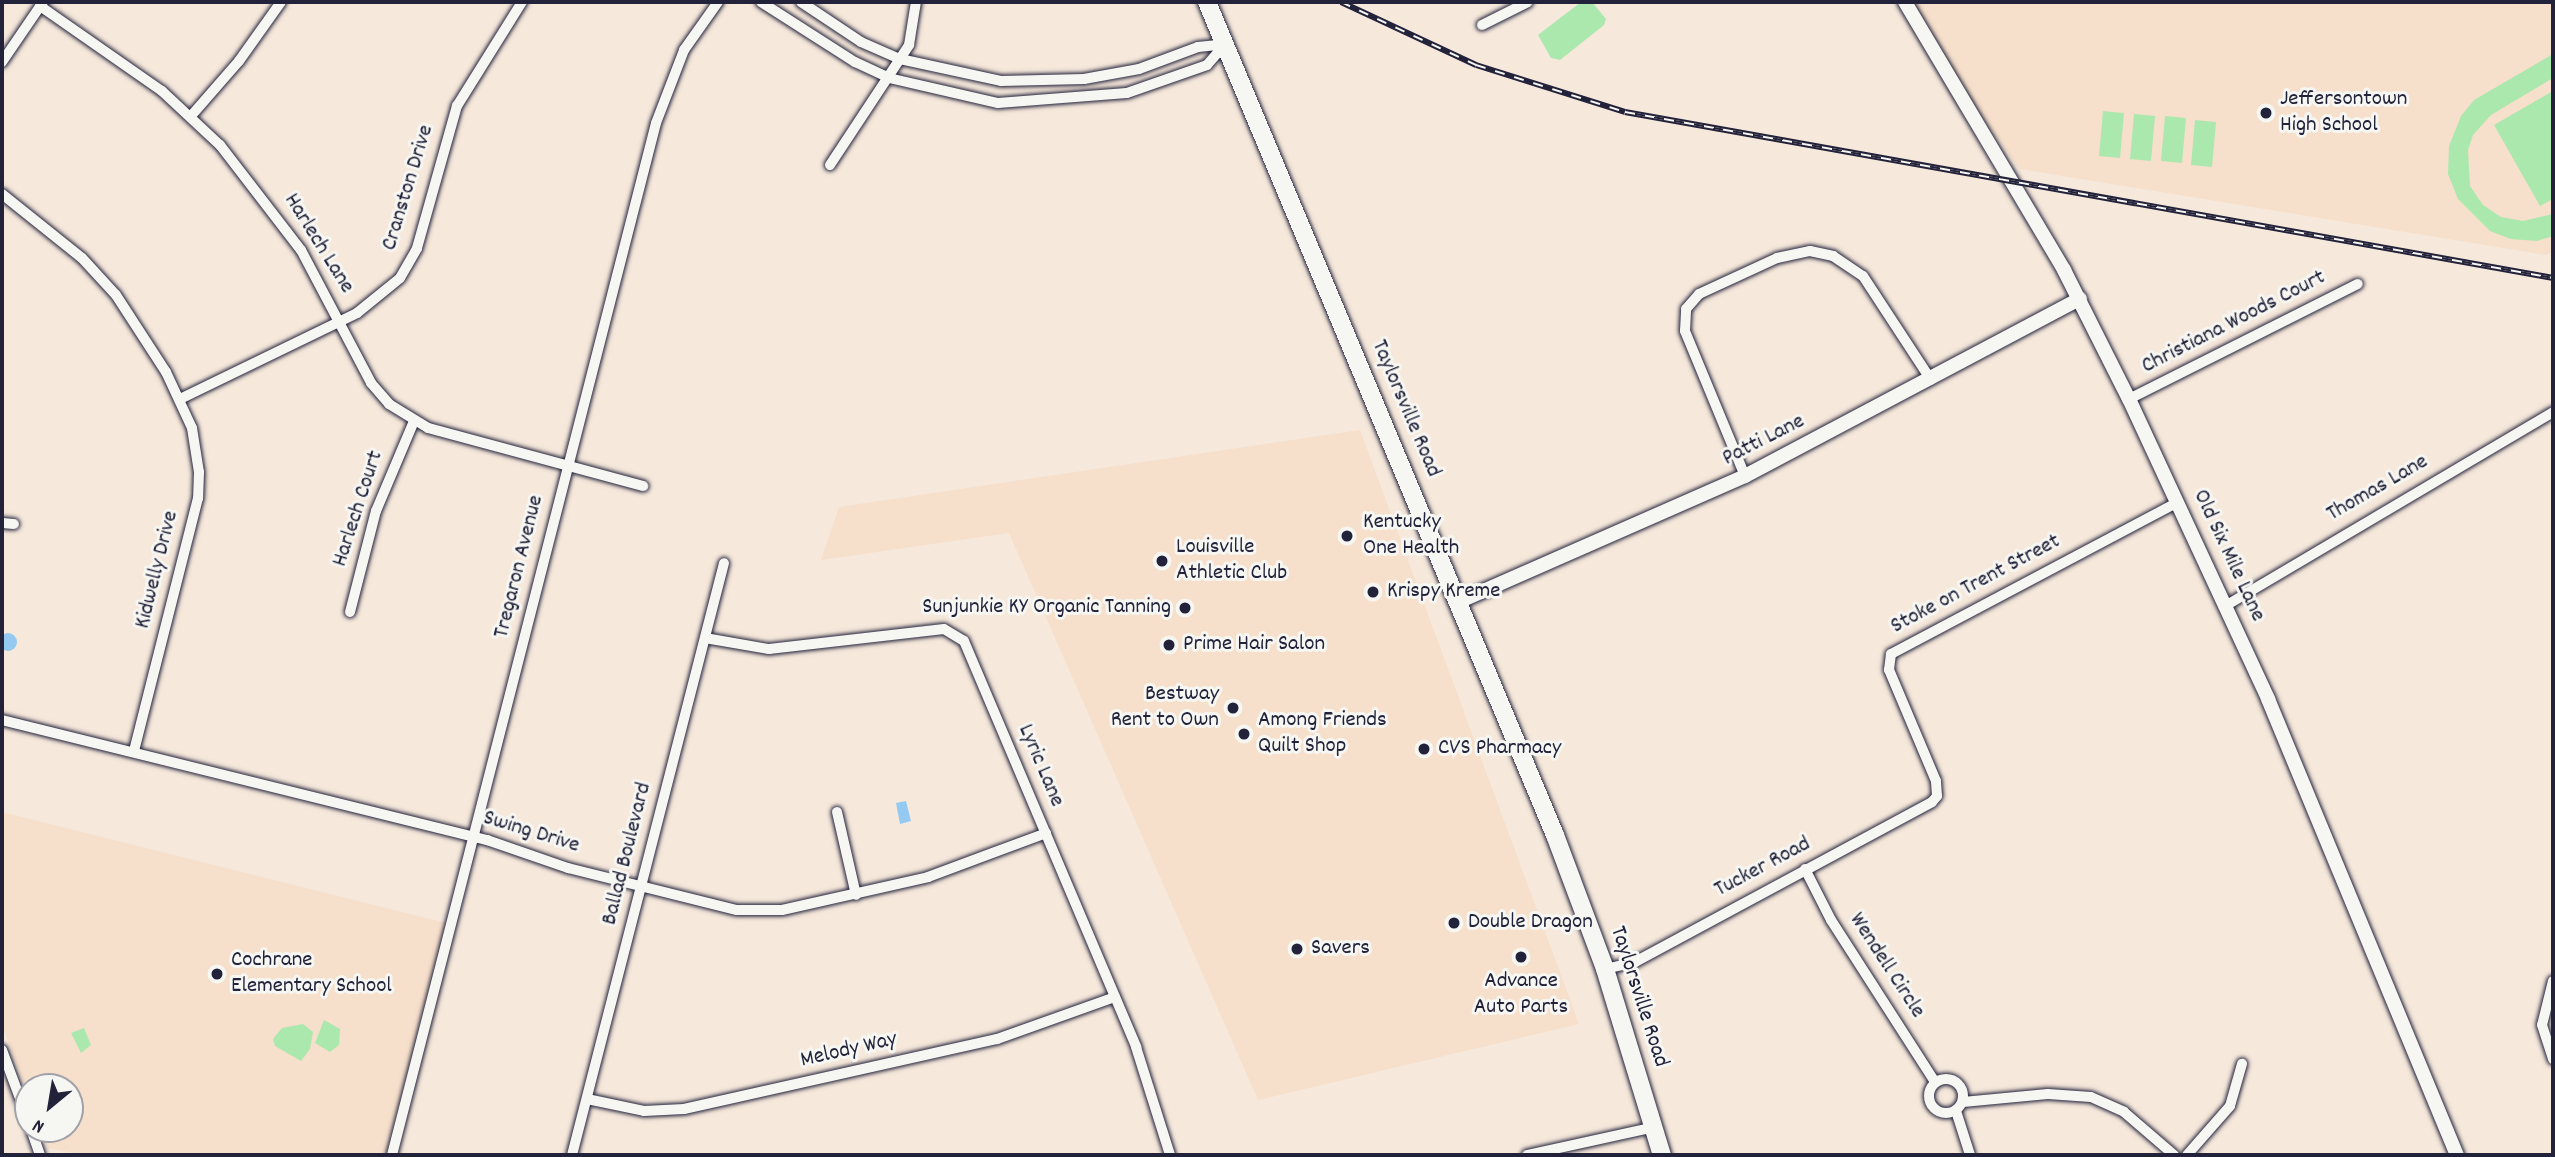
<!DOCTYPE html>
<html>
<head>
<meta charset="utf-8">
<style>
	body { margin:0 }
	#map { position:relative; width:2555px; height:1157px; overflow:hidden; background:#f6e8db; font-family:Dekko,sans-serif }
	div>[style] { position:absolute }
	.built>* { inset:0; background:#f6dfcb }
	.green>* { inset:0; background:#abe8ae }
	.water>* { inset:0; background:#94caf2 }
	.round { border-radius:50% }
	.roads { filter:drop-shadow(0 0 2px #22223b) drop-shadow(0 0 2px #22223b) }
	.minor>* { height:10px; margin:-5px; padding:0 5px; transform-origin:5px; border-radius:5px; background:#f6f6f2 }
	.minor>.ring { margin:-5px; padding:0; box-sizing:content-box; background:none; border:10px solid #f6f6f2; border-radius:50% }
	.tertiary>* { height:14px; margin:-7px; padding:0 7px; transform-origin:7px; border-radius:7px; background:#f6f6f2 }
	.primary>* { height:18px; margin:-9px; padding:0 9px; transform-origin:9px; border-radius:9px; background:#f6f6f2 }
	.rail>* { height:6px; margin-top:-3px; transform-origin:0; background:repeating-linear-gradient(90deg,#f6f6f2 0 10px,#22223b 0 20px); box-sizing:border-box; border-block:2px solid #22223b }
	.dots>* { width:19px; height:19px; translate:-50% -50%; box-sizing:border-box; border:4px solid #f6f6f2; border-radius:50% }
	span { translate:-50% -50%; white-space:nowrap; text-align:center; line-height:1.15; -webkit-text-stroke:6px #f6f6f2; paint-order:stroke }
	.poi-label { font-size:23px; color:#22223b }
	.left { translate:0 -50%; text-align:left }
	.right { translate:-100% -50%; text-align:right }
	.street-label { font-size:23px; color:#22223b }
	.frame { position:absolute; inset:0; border:4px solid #22223b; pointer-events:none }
	.north { position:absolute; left:14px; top:1073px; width:70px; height:70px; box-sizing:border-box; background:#f6f6f2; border:2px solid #a1a1a9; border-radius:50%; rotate:210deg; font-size:19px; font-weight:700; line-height:28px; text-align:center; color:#22223b }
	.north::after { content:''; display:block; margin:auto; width:24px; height:32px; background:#22223b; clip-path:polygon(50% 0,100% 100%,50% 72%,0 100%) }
</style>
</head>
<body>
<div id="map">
	<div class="built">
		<div style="clip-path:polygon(1907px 2px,2553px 2px,2553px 251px,2546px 255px,2020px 169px,1938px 58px)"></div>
		<div style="clip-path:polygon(1360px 430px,1579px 1024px,1258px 1100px,1009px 533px,821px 560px,839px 507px)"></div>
		<div style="clip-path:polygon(2px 812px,446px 923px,386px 1155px,84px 1155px,48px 1148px,41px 1129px,70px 1129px,70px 1087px,28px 1087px,28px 1094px,2px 1025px)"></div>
	</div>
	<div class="green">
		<div style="clip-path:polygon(1581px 2px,1592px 2px,1606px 19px,1604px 25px,1560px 60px,1551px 58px,1538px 35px)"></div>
		<div style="clip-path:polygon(2553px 54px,2553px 78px,2491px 115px,2473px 135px,2468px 150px,2470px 186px,2483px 205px,2501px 217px,2523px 221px,2553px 214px,2553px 236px,2537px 241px,2511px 239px,2490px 231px,2458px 199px,2448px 174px,2449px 146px,2461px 116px,2474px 100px)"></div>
		<div style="clip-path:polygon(2553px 91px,2553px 199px,2540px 206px,2494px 125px)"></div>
		<div style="clip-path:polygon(2103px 111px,2124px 113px,2120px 158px,2099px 156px)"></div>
		<div style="clip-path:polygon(2134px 114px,2155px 116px,2151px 161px,2130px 159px)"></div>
		<div style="clip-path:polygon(2165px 116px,2186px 118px,2182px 163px,2161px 161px)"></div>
		<div style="clip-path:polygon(2195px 120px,2216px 122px,2212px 167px,2191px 165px)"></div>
		<div style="clip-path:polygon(324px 1020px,340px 1029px,339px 1045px,330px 1052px,315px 1043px)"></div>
		<div style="clip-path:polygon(303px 1024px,313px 1032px,310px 1049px,301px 1061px,275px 1046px,273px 1039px,282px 1028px)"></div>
		<div style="clip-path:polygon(84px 1028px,91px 1045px,81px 1053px,71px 1033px)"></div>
	</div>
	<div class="water">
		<div class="round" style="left:-1px;top:633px;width:18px;height:18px"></div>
		<div style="clip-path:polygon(906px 801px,911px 821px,900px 824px,896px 803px)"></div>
	</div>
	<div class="roads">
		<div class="minor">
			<div style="left:761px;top:2px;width:112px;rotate:32.6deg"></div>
			<div style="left:855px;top:62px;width:38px;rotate:25deg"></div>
			<div style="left:889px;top:78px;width:112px;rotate:12.9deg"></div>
			<div style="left:998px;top:103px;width:129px;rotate:-4.4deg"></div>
			<div style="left:1127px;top:93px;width:85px;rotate:-19.3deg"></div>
			<div style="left:1207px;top:65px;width:28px;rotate:-49deg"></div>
			<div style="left:801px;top:2px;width:72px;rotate:33.7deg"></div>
			<div style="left:861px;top:42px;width:43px;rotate:23.6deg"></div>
			<div style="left:900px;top:59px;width:103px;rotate:12.3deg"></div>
			<div style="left:1001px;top:81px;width:83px;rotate:-1.4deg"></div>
			<div style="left:1084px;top:79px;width:56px;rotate:-10.3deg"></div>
			<div style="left:1139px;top:69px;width:63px;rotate:-20.4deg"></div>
			<div style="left:1198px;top:47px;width:27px;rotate:-6deg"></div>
			<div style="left:40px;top:6px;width:149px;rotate:34.9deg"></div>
			<div style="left:162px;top:91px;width:79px;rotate:43deg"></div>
			<div style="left:220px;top:145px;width:133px;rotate:52.4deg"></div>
			<div style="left:301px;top:250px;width:150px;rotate:62.2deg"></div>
			<div style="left:371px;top:383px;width:28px;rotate:49deg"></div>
			<div style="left:389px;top:404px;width:46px;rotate:31.6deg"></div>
			<div style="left:428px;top:428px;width:223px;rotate:15.1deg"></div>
			<div style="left:1482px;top:25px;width:51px;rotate:-26.6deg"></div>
			<div style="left:2px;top:62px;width:73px;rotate:-55.7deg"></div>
			<div style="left:191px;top:116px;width:73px;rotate:-48.9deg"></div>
			<div style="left:239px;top:61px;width:72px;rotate:-54.6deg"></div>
			<div style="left:830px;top:165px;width:144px;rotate:-56.6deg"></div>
			<div style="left:909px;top:45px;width:44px;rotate:-80.8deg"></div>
			<div style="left:2px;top:194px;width:102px;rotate:38.7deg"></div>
			<div style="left:82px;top:258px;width:50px;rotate:47.4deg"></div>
			<div style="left:116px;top:295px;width:92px;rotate:57deg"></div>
			<div style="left:166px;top:372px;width:62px;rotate:65.1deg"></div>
			<div style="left:192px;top:428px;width:45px;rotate:81deg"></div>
			<div style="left:199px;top:472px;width:26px;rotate:92deg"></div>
			<div style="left:198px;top:498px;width:261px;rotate:104.2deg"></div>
			<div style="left:180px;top:399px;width:197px;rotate:-25.9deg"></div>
			<div style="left:357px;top:313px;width:55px;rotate:-39.1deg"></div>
			<div style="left:400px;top:278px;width:34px;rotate:-60deg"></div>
			<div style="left:417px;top:248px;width:148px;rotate:-74.3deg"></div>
			<div style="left:457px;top:106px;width:123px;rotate:-58deg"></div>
			<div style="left:2129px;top:399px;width:256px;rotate:-26.7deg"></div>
			<div style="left:1745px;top:476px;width:157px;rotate:-112.5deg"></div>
			<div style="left:1685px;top:331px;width:22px;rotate:-87deg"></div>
			<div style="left:1686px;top:309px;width:20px;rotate:-49deg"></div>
			<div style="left:1699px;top:294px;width:86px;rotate:-24.8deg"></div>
			<div style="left:1777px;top:258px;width:34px;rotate:-12deg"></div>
			<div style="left:1810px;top:251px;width:24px;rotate:12deg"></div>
			<div style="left:1833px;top:256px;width:36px;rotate:34deg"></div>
			<div style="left:1863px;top:276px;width:124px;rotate:56.8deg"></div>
			<div style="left:2px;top:523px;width:12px;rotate:5deg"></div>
			<div style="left:2227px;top:605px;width:379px;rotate:-30.6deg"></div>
			<div style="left:350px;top:612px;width:104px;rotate:-75.6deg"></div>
			<div style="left:376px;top:511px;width:98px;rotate:-67.1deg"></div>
			<div style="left:705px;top:638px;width:65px;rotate:9.8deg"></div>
			<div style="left:769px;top:649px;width:176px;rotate:-6.5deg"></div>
			<div style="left:944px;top:629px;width:23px;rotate:31deg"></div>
			<div style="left:964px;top:641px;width:441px;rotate:67deg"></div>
			<div style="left:1136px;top:1047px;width:113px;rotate:72.5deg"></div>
			<div style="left:2px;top:720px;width:500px;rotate:13.9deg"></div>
			<div style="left:487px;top:840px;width:86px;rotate:19.1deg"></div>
			<div style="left:568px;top:868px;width:174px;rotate:14deg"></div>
			<div style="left:737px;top:910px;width:45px"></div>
			<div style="left:782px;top:910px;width:150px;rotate:-12.7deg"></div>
			<div style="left:928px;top:877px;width:126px;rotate:-20.4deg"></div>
			<div style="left:837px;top:812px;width:85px;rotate:77.1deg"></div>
			<div style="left:1805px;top:869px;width:57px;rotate:63deg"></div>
			<div style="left:1831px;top:920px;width:193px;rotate:57.3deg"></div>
			<div style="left:1605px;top:969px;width:31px;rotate:-13deg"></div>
			<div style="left:1635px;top:962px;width:337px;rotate:-28.3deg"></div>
			<div style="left:1932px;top:802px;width:8px;rotate:-50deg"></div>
			<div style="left:1937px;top:796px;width:15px;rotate:-94deg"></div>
			<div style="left:1936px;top:781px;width:121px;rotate:-112.9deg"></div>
			<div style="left:1889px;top:670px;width:16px;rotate:-83deg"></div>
			<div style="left:1891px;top:654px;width:325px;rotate:-27.9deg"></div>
			<div style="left:2553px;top:981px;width:45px;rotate:104deg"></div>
			<div style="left:2542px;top:1025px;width:36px;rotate:72deg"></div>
			<div style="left:2px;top:1050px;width:75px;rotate:69.6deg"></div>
			<div class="ring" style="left:1929px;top:1079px;width:24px;height:24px"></div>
			<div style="left:587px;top:1099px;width:58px;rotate:11.9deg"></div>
			<div style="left:644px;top:1111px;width:40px;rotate:-2.9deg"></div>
			<div style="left:684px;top:1109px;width:321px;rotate:-12.6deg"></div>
			<div style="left:997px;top:1039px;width:125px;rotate:-19.6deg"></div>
			<div style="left:1963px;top:1102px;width:85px;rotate:-5.4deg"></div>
			<div style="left:2048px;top:1094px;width:43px;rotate:4deg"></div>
			<div style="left:2091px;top:1097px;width:36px;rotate:24deg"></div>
			<div style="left:2124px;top:1112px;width:66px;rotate:40.7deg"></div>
			<div style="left:1956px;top:1111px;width:46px;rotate:72.3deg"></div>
			<div style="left:31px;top:1129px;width:28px;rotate:71deg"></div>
			<div style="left:392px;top:1155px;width:1065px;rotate:-75.65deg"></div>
			<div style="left:656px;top:123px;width:78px;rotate:-69deg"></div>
			<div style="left:684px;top:50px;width:59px;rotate:-54.7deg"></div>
			<div style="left:572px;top:1155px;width:611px;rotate:-75.6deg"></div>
			<div style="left:1527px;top:1155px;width:130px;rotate:-12.4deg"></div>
			<div style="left:2187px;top:1155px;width:65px;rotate:-48.7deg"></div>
			<div style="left:2230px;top:1106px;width:44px;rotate:-74.1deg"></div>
		</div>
		<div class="tertiary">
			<div style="left:1905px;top:2px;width:312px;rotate:59.3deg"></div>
			<div style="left:2064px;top:270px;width:144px;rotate:63.3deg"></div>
			<div style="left:2129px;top:399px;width:331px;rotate:65.1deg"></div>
			<div style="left:2268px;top:699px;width:494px;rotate:67.5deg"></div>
			<div style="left:1458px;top:602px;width:313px;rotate:-23.7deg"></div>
			<div style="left:1745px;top:476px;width:379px;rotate:-27.9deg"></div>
		</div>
		<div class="primary">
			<div style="left:1207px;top:2px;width:903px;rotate:67.33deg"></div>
			<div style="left:1555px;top:835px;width:143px;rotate:69.5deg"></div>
			<div style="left:1605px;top:969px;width:195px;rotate:73deg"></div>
		</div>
	</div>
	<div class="rail">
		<div style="left:1341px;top:2px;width:149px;rotate:25deg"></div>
		<div style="left:1476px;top:65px;width:156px;rotate:17.5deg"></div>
		<div style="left:1625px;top:112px;width:943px;rotate:10.14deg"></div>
	</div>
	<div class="dots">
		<div style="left:2266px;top:113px;background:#22223b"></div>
		<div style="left:1347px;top:536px;background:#22223b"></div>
		<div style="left:1162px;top:561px;background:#22223b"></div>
		<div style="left:1373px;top:592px;background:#22223b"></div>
		<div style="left:1185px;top:608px;background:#22223b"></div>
		<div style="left:1169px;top:645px;background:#22223b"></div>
		<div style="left:1233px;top:708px;background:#22223b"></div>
		<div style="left:1244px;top:734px;background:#22223b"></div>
		<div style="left:1424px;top:749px;background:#22223b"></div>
		<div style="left:1454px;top:923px;background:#22223b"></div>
		<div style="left:1297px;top:949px;background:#22223b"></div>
		<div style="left:1521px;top:957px;background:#22223b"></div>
		<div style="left:217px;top:974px;background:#22223b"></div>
	</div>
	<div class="poi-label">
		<span class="left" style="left:2280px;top:113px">Jeffersontown<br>High School</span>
		<span class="left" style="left:1363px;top:536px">Kentucky<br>One Health</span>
		<span class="left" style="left:1176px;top:561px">Louisville<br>Athletic Club</span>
		<span class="left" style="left:1387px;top:592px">Krispy Kreme</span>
		<span class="right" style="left:1171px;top:608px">Sunjunkie KY Organic Tanning</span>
		<span class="left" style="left:1183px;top:645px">Prime Hair Salon</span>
		<span class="right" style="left:1219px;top:708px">Bestway<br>Rent to Own</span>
		<span class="left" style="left:1258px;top:734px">Among Friends<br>Quilt Shop</span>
		<span class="left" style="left:1438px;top:749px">CVS Pharmacy</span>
		<span class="left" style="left:1468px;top:923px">Double Dragon</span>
		<span class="left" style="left:1311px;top:949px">Savers</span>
		<span class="left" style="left:231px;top:974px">Cochrane<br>Elementary School</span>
		<span style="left:1521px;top:995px">Advance<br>Auto Parts</span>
	</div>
	<div class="street-label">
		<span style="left:409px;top:188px;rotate:-73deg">Cranston Drive</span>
		<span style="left:318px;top:244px;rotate:58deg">Harlech Lane</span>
		<span style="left:2234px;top:323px;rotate:-27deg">Christiana Woods Court</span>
		<span style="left:1405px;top:409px;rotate:67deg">Taylorsville Road</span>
		<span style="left:1764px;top:441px;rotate:-27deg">Patti Lane</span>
		<span style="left:2378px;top:489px;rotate:-30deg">Thomas Lane</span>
		<span style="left:359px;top:509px;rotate:-72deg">Harlech Court</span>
		<span style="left:2228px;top:556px;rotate:65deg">Old Six Mile Lane</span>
		<span style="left:520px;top:567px;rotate:-76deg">Tregaron Avenue</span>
		<span style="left:158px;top:570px;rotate:-76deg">Kidwelly Drive</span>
		<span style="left:1976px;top:585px;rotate:-28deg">Stoke on Trent Street</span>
		<span style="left:1040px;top:766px;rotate:67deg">Lyric Lane</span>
		<span style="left:531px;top:833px;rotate:17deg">Swing Drive</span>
		<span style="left:628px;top:854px;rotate:-76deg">Ballad Boulevard</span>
		<span style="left:1763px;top:868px;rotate:-28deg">Tucker Road</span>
		<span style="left:1886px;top:966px;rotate:57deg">Wendell Circle</span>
		<span style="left:1638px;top:997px;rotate:72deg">Taylorsville Road</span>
		<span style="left:849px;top:1051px;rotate:-13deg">Melody Way</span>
	</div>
	<div class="frame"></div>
	<div class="north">N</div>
</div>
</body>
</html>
